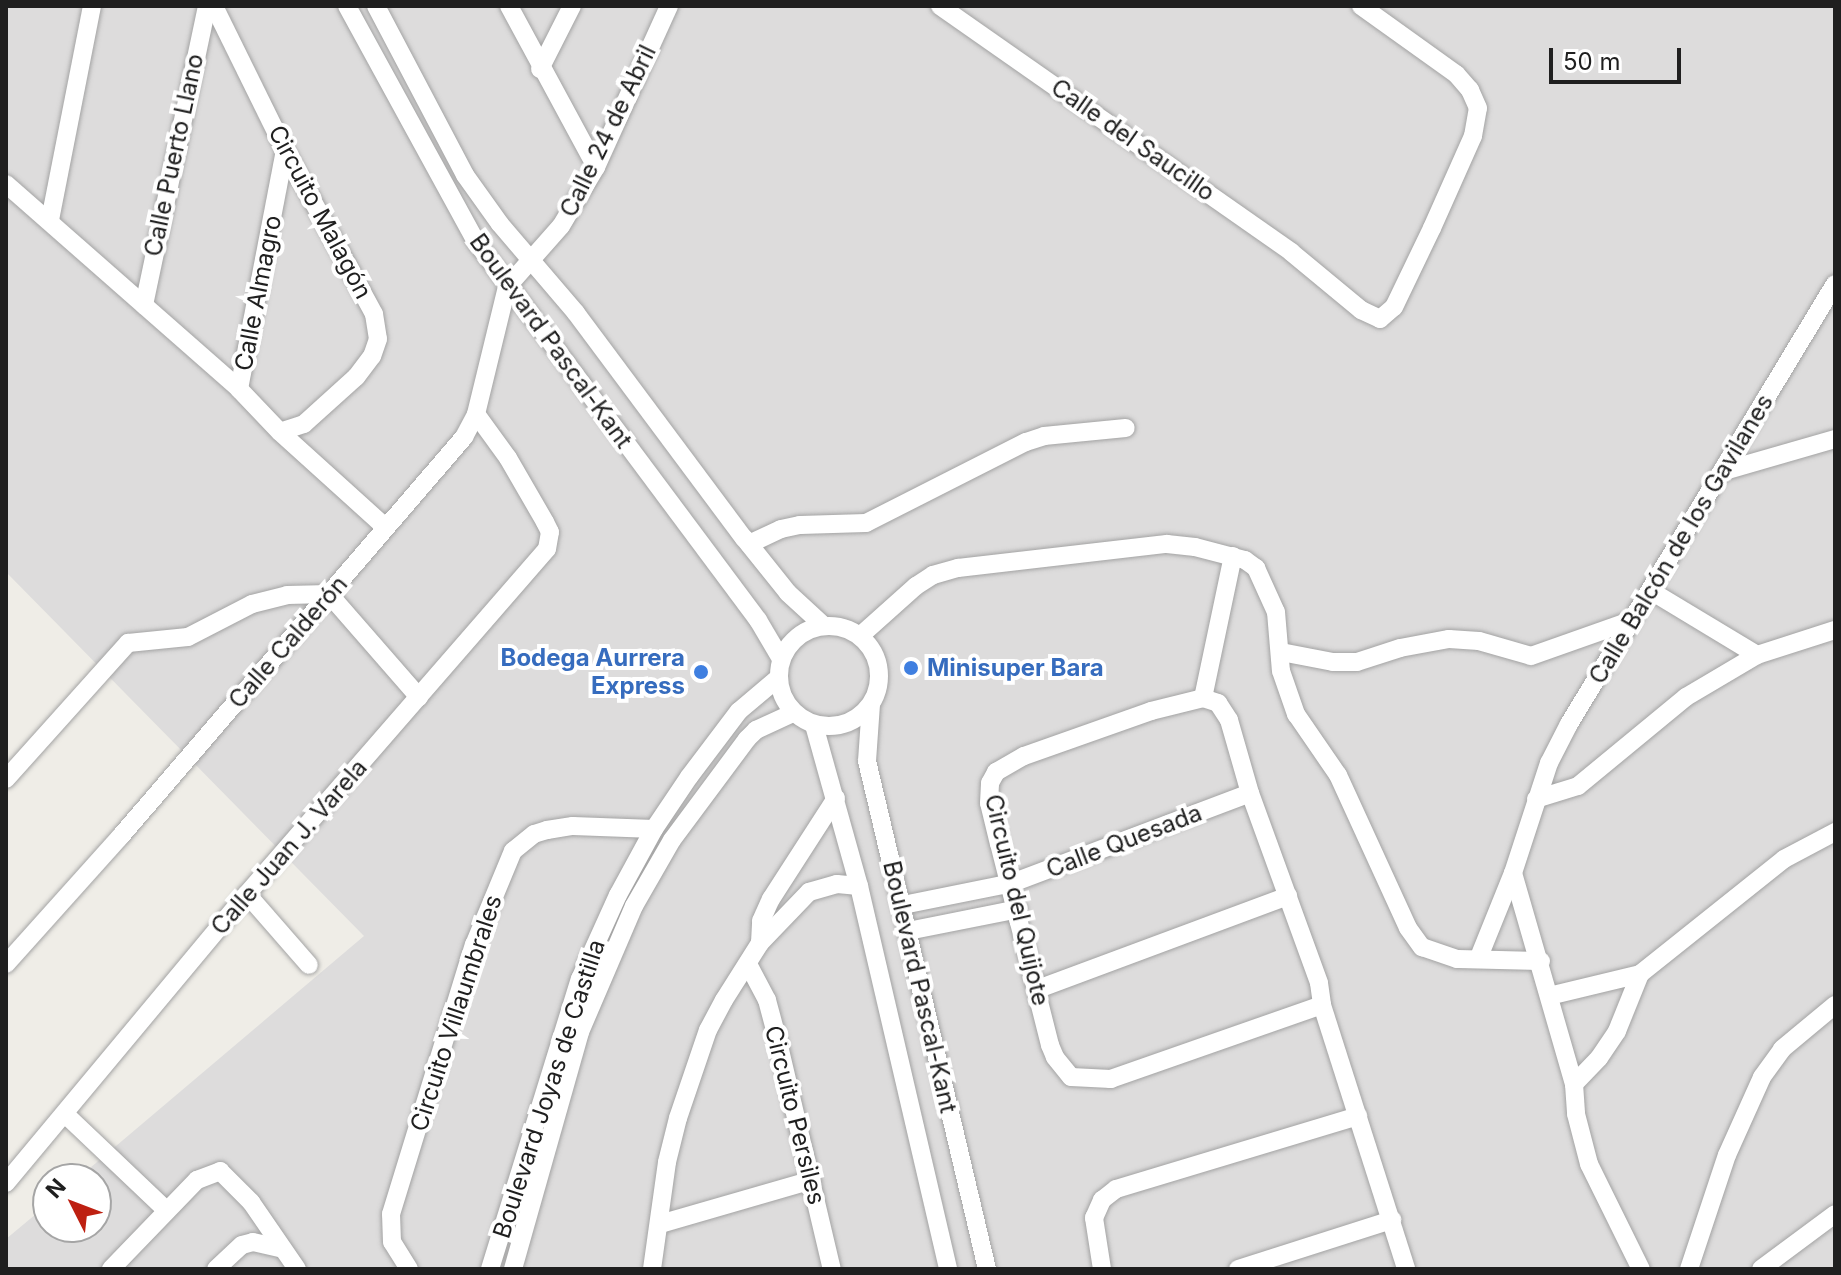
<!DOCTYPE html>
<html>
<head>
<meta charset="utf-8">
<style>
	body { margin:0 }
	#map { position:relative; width:1841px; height:1275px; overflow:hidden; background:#efede7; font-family:Inter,sans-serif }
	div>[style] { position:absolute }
	.residential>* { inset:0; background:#dddcdc }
	.roads { filter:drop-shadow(0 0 2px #a3a3a3) drop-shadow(0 0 2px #a3a3a3) }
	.minor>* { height:18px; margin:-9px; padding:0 9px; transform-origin:9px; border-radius:9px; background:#fff }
	.minor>.ring { margin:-9px; padding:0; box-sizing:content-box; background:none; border:18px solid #fff; border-radius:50% }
	.dots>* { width:22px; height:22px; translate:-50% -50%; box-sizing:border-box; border:4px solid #fff; border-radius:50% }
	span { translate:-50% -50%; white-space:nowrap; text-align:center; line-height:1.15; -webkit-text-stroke:8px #fff; paint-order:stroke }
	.street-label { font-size:24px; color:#1f1f1f }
	.shop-label { font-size:24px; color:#366cbe; font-weight:700 }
	.right { translate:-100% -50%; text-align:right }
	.left { translate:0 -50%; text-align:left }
	.frame { position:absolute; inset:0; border:8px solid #1f1f1f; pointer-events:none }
	.north { position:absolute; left:32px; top:1163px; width:80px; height:80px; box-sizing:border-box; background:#fff; border:2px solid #a5a5a5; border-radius:50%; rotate:312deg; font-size:22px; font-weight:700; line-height:32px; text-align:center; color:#1f1f1f }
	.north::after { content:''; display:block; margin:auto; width:28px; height:36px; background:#be2011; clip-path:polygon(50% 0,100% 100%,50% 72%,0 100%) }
	.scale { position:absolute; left:1549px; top:48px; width:132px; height:36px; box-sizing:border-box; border:4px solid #1f1f1f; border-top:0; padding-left:10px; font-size:24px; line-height:28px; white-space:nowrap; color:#1f1f1f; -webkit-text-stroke:6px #fff; paint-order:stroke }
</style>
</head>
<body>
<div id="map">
	<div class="residential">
		<div style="clip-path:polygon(6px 6px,1835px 6px,1835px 1269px,6px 1269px,6px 1239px,48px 1204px,48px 1227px,96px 1227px,96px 1179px,77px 1179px,364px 936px,6px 572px)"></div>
	</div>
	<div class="roads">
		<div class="minor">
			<div style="left:214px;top:6px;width:161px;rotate:63.8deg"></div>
			<div style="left:285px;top:150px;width:187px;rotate:61.5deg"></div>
			<div style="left:374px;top:314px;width:25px;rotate:81deg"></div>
			<div style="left:378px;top:339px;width:18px;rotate:109deg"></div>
			<div style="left:372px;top:356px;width:26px;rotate:127deg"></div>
			<div style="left:356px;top:377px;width:70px;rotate:137.9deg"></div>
			<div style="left:304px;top:424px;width:25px;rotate:162deg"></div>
			<div style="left:347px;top:6px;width:270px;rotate:61.3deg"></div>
			<div style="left:477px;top:243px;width:470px;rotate:53.3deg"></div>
			<div style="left:758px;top:620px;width:45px;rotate:59.5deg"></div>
			<div style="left:376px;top:6px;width:191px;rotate:62.2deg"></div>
			<div style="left:465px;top:175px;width:60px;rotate:54.5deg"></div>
			<div style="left:500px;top:224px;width:117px;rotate:49.5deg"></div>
			<div style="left:576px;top:313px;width:281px;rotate:53.3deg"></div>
			<div style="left:744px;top:538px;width:70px;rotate:51.3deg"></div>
			<div style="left:788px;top:593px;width:49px;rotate:42.5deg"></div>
			<div style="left:509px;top:6px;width:183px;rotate:61.6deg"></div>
			<div style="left:940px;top:6px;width:429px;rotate:35deg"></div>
			<div style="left:1291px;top:252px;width:91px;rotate:39.6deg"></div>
			<div style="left:1361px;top:310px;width:21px;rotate:25deg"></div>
			<div style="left:1380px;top:319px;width:18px;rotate:-41deg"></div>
			<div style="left:1394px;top:307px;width:88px;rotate:-64.3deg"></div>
			<div style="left:1432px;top:228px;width:101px;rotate:-66deg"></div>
			<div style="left:1473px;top:136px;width:28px;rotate:-80deg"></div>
			<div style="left:1478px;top:108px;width:20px;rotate:-114deg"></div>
			<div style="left:1470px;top:90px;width:21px;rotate:-131deg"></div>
			<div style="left:1456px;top:74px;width:117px;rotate:-144.4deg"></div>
			<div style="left:540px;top:69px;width:71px;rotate:-63.1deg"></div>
			<div style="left:6px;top:184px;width:310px;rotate:41.3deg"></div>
			<div style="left:239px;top:389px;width:59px;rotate:46.4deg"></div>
			<div style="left:280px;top:432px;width:142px;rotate:42.1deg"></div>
			<div style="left:50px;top:220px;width:218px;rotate:-78.9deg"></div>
			<div style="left:144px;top:305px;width:306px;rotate:-78.1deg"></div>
			<div style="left:239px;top:389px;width:243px;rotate:-79.1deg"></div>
			<div style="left:1724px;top:471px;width:116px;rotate:-16.1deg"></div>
			<div style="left:749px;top:544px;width:35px;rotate:-25deg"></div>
			<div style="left:781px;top:529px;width:19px;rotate:-12deg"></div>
			<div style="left:800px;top:525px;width:66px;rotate:-1.7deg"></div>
			<div style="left:866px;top:523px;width:179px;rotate:-26.9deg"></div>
			<div style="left:1026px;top:442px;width:19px;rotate:-18deg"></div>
			<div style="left:1044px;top:436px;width:82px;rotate:-5.6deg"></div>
			<div style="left:1651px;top:591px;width:124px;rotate:31.1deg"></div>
			<div class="ring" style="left:779px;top:626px;width:82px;height:82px"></div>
			<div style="left:860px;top:636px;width:75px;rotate:-41.8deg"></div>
			<div style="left:916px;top:586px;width:20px;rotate:-33deg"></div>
			<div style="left:933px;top:575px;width:26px;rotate:-16deg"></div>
			<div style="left:958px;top:568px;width:210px;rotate:-6.6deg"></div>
			<div style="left:1167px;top:544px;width:28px;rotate:6deg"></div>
			<div style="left:1195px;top:547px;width:52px;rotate:14.6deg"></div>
			<div style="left:1245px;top:560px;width:14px;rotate:36deg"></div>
			<div style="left:1256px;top:568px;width:48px;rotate:65.6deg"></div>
			<div style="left:1276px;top:612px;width:59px;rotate:85.2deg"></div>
			<div style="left:1281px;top:671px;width:46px;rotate:70.8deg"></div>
			<div style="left:1296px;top:714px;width:74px;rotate:55.5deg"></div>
			<div style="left:1338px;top:775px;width:168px;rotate:65.4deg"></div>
			<div style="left:1408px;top:928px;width:24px;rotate:54deg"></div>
			<div style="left:1422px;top:947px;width:37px;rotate:19deg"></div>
			<div style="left:1457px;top:959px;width:84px;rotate:1.4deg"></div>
			<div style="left:1281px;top:652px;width:53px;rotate:10.9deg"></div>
			<div style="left:1333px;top:662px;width:24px"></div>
			<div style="left:1357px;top:662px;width:45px;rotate:-18deg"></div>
			<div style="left:1400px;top:648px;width:50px;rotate:-10.4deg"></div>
			<div style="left:1449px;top:639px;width:30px;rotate:4deg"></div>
			<div style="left:1479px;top:641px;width:54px;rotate:16.1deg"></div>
			<div style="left:1531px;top:656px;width:105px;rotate:-19.5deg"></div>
			<div style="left:1203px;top:698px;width:145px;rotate:-78.1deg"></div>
			<div style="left:871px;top:704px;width:57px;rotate:94deg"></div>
			<div style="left:867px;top:761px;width:522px;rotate:76.71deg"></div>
			<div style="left:814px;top:725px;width:167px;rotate:74.4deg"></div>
			<div style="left:859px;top:886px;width:393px;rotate:76.9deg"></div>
			<div style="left:6px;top:779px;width:183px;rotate:-48.1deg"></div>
			<div style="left:128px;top:643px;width:60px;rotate:-5.7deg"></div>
			<div style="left:188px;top:637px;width:72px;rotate:-27.3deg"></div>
			<div style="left:252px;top:604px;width:36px;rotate:-14deg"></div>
			<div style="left:287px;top:595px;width:42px;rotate:-1.4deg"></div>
			<div style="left:329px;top:594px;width:137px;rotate:48.9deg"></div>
			<div style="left:1536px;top:799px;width:44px;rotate:-17.2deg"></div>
			<div style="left:1578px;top:786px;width:140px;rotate:-39.5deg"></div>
			<div style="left:1686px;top:697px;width:82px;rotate:-30.6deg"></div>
			<div style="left:1757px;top:655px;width:82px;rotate:-17.8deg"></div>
			<div style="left:1513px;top:873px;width:220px;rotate:73.9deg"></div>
			<div style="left:1574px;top:1084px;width:30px;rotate:86deg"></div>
			<div style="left:1576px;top:1114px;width:52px;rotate:75.4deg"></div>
			<div style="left:1589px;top:1164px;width:117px;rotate:63.7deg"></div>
			<div style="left:247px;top:894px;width:94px;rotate:48.9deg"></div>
			<div style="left:903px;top:905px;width:111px;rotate:-11.4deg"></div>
			<div style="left:1012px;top:883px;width:254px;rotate:-20.7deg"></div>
			<div style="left:908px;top:931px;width:112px;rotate:-11.3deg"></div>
			<div style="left:760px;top:943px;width:22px;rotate:-87deg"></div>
			<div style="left:761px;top:921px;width:24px;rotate:-66deg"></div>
			<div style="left:771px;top:899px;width:120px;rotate:-57.2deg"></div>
			<div style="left:1479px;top:957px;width:91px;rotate:-68deg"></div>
			<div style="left:1513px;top:873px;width:116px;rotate:-71.9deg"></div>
			<div style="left:1549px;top:763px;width:44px;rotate:-62.9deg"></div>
			<div style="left:1569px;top:724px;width:514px;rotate:-58.85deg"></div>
			<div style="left:6px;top:964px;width:171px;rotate:-48.1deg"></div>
			<div style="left:120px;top:837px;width:528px;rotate:-49.3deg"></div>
			<div style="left:464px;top:437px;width:26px;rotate:-62deg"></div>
			<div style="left:476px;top:414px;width:131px;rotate:-76.3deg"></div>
			<div style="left:507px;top:287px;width:81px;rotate:-48.5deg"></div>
			<div style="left:561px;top:226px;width:69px;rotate:-59.3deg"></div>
			<div style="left:596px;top:167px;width:177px;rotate:-65.6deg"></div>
			<div style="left:748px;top:964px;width:41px;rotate:62.2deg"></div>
			<div style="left:767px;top:1000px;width:34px;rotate:75deg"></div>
			<div style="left:776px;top:1033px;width:243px;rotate:76.7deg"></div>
			<div style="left:1038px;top:989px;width:267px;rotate:-20.4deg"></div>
			<div style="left:1549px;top:996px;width:94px;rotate:-13.6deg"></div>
			<div style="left:1640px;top:974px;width:184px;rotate:-38.6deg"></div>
			<div style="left:1784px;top:859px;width:58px;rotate:-27.9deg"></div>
			<div style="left:1322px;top:1005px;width:224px;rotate:160.7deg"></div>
			<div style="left:1111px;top:1079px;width:40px;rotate:-177.1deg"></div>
			<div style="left:1071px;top:1077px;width:26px;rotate:-129deg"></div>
			<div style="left:1055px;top:1057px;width:13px;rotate:-113deg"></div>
			<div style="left:1050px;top:1045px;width:207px;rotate:-104.2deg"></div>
			<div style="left:999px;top:844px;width:42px;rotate:-103.7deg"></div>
			<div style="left:989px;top:803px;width:20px;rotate:-87deg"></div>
			<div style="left:990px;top:783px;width:13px;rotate:-61deg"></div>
			<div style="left:996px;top:772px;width:32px;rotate:-30deg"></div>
			<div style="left:1024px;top:756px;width:135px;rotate:-19.5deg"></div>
			<div style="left:1151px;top:711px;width:54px;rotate:-14deg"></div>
			<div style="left:1203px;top:698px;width:16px;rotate:18deg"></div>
			<div style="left:1218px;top:703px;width:20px;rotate:57deg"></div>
			<div style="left:1229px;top:720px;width:76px;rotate:74deg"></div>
			<div style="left:1250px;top:793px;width:202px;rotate:70deg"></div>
			<div style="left:1319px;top:983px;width:22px;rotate:82deg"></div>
			<div style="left:1322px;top:1005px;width:277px;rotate:72.3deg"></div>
			<div style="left:1574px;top:1084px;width:36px;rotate:-46deg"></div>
			<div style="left:1599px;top:1058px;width:32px;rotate:-56deg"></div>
			<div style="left:1617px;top:1031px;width:61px;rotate:-68deg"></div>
			<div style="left:65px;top:1114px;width:139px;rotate:43.5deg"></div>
			<div style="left:6px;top:1183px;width:376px;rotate:-50.2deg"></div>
			<div style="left:247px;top:894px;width:457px;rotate:-49deg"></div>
			<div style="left:547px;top:549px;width:17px;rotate:-80deg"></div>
			<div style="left:550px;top:532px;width:11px;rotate:-117deg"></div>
			<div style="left:545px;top:522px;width:74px;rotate:-120deg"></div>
			<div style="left:508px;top:458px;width:54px;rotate:-126deg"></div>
			<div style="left:660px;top:1224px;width:158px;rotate:-16.1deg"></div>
			<div style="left:111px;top:1269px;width:124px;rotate:-46deg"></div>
			<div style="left:197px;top:1180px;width:25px;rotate:-21deg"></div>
			<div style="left:220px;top:1171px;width:44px;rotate:45deg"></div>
			<div style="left:251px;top:1202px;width:81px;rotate:55.5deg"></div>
			<div style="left:216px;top:1269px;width:35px;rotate:-43deg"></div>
			<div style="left:242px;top:1245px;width:11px;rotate:-15deg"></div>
			<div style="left:253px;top:1242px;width:28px;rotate:13deg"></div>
			<div style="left:409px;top:1269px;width:32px;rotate:-122deg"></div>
			<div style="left:392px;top:1242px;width:28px;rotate:-92deg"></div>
			<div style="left:391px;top:1214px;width:282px;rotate:-72.9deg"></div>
			<div style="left:474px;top:945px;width:102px;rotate:-67.5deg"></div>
			<div style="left:513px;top:851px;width:27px;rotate:-39deg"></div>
			<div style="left:534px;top:834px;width:14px;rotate:-17deg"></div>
			<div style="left:547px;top:830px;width:26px;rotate:-9deg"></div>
			<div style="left:573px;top:826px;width:81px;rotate:2.1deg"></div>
			<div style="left:490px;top:1269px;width:304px;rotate:-72.8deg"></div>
			<div style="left:580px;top:979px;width:92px;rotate:-65.7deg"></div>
			<div style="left:618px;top:895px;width:75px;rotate:-61.4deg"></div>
			<div style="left:654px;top:829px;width:63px;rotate:-56.1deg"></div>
			<div style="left:689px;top:777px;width:83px;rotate:-52.9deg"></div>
			<div style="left:739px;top:711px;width:51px;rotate:-40.2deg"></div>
			<div style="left:513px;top:1269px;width:246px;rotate:-74.2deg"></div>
			<div style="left:580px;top:1032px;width:137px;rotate:-66.8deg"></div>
			<div style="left:634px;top:906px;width:76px;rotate:-60.1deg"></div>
			<div style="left:672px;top:840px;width:126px;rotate:-53.4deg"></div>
			<div style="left:747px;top:739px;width:13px;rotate:-45deg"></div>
			<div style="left:756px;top:730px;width:41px;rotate:-24.7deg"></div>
			<div style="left:652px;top:1269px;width:108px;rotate:-82deg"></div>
			<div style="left:667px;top:1162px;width:45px;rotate:-76deg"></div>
			<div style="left:678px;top:1118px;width:93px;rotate:-71.2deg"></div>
			<div style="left:708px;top:1030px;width:34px;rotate:-62deg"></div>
			<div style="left:724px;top:1000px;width:67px;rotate:-57.7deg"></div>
			<div style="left:760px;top:943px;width:71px;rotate:-46.1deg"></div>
			<div style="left:809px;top:892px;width:29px;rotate:-16deg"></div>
			<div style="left:837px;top:884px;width:22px;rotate:5deg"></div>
			<div style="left:1102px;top:1269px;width:52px;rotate:-98.9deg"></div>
			<div style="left:1094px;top:1218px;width:20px;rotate:-66deg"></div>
			<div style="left:1102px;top:1200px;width:18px;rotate:-38deg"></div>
			<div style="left:1116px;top:1189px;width:253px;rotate:-16.8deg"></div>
			<div style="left:1238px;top:1269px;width:162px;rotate:-17.7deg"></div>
			<div style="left:1689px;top:1269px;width:120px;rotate:-71.6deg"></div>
			<div style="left:1727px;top:1155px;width:85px;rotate:-65.8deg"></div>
			<div style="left:1762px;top:1077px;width:34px;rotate:-54deg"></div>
			<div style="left:1782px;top:1049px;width:69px;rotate:-39.7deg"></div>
			<div style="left:1761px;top:1269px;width:92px;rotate:-36.6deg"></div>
		</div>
	</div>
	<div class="dots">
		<div style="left:911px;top:668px;background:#3f7fe0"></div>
		<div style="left:701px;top:672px;background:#3f7fe0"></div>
	</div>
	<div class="street-label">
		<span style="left:608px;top:131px;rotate:-64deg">Calle 24 de Abril</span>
		<span style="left:1133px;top:140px;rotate:35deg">Calle del Saucillo</span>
		<span style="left:174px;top:155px;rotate:-78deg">Calle Puerto Llano</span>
		<span style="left:320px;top:212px;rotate:62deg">Circuito Malagón</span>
		<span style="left:258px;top:293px;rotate:-79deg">Calle Almagro</span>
		<span style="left:551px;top:341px;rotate:54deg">Boulevard Pascal-Kant</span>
		<span style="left:1681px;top:539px;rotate:-59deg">Calle Balcón de los Gavilanes</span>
		<span style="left:288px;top:642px;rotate:-49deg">Calle Calderón</span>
		<span style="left:1124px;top:841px;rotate:-21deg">Calle Quesada</span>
		<span style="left:289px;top:847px;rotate:-49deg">Calle Juan J. Varela</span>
		<span style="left:1017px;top:900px;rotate:77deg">Circuito del Quijote</span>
		<span style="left:920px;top:987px;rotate:77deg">Boulevard Pascal-Kant</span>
		<span style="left:456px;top:1013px;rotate:-72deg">Circuito Villaumbrales</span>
		<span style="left:549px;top:1089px;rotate:-72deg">Boulevard Joyas de Castilla</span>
		<span style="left:795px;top:1115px;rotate:76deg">Circuito Persiles</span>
	</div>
	<div class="shop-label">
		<span class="right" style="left:685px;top:672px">Bodega Aurrera<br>Express</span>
		<span class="left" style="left:927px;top:668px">Minisuper Bara</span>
	</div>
	<div class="frame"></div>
	<div class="north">N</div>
	<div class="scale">50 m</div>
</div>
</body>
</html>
